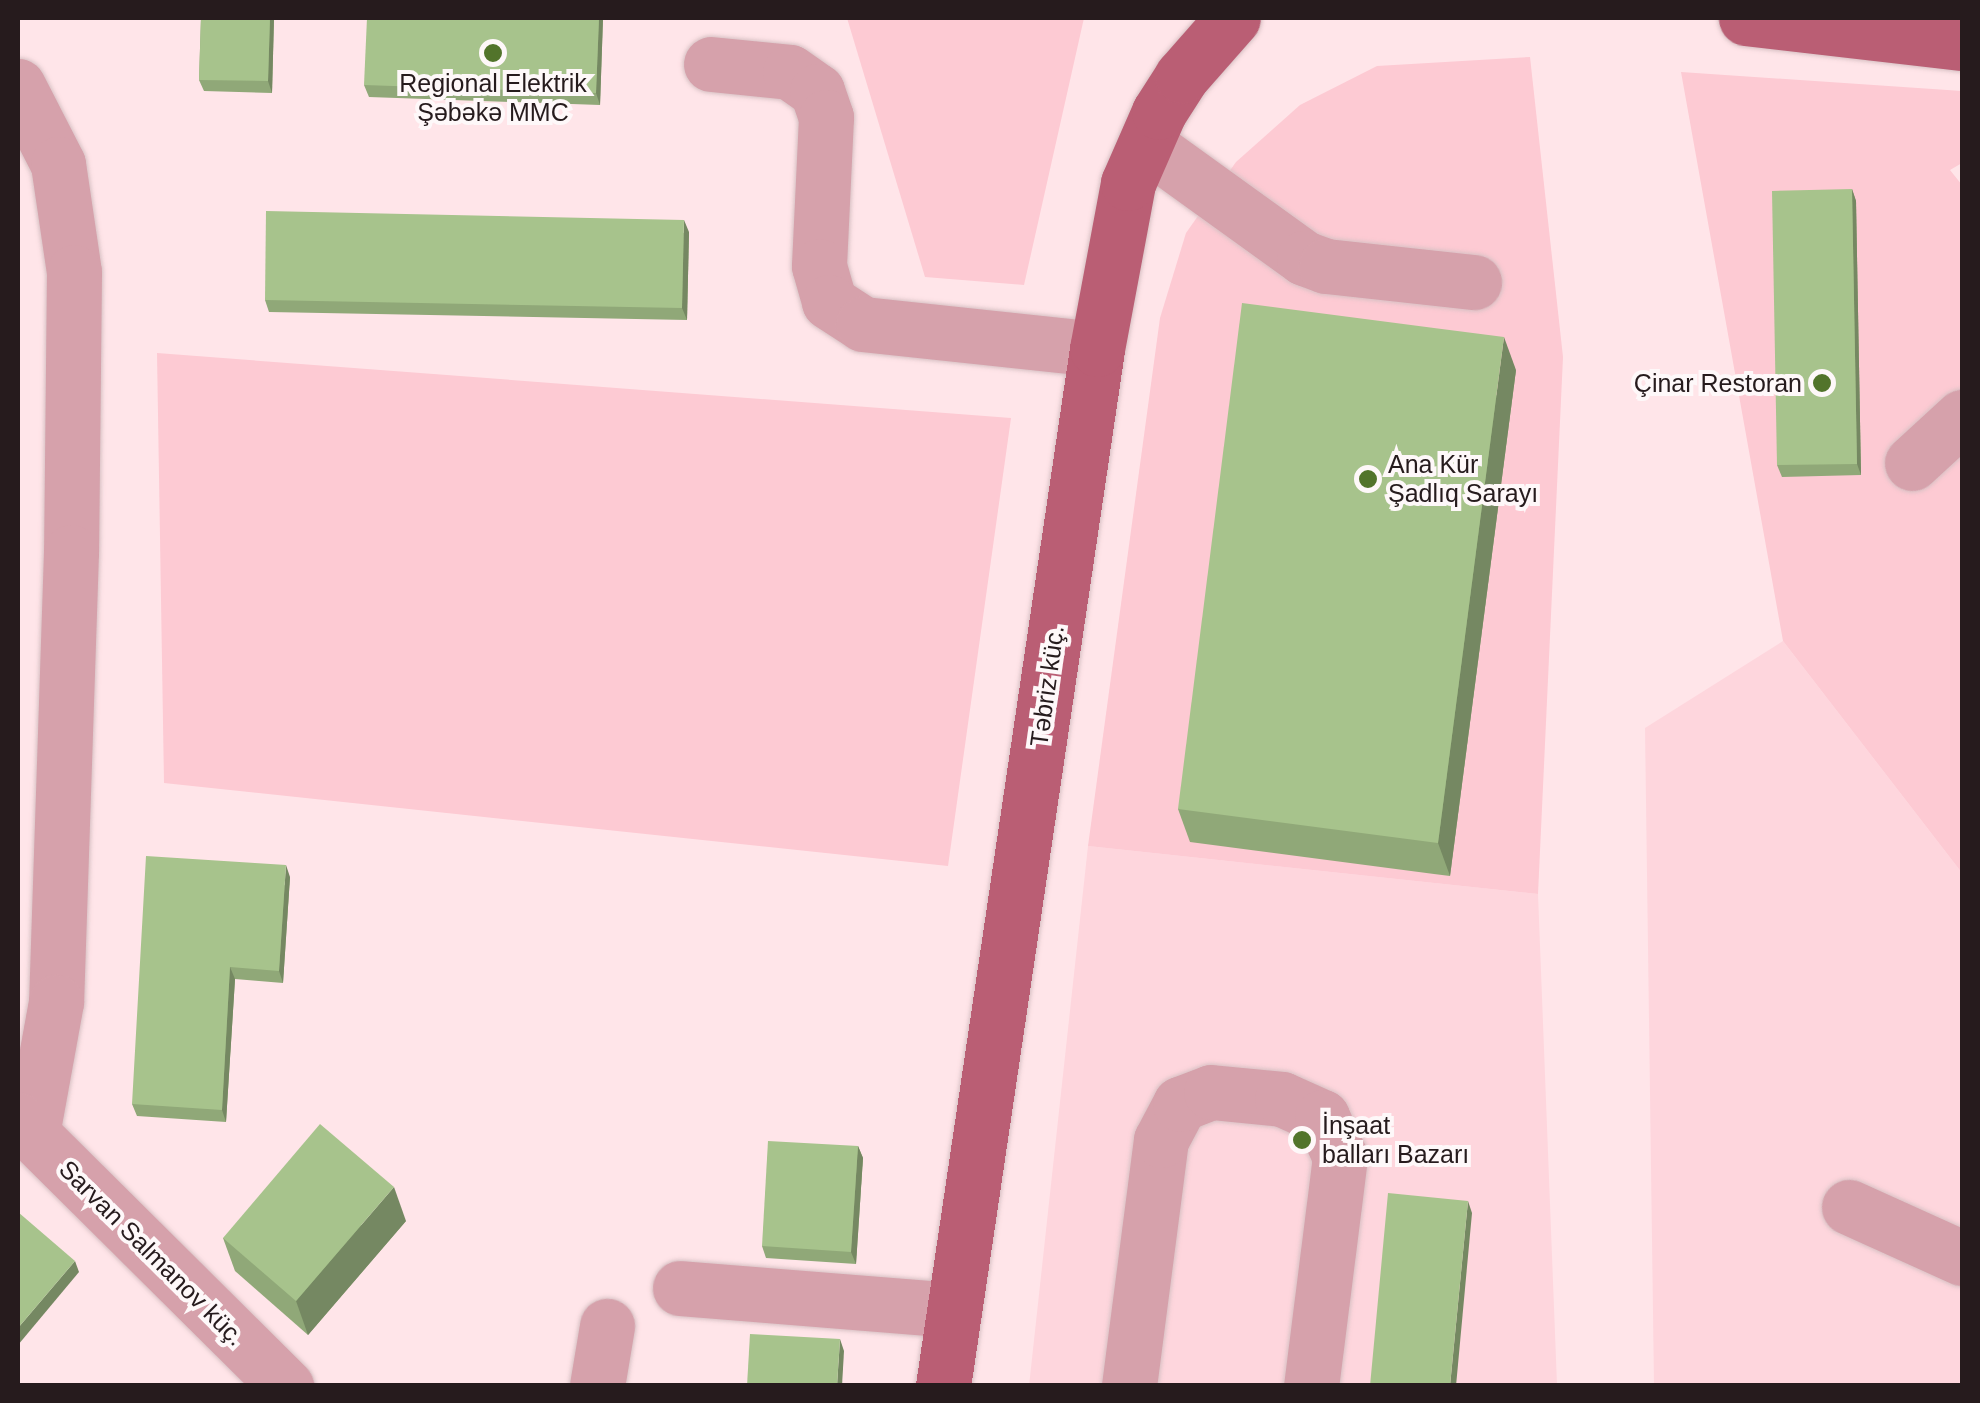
<!DOCTYPE html>
<html>
<head>
<meta charset="utf-8">
<style>
	body { margin:0 }
	#map { position:relative; width:1980px; height:1403px; overflow:hidden; background:#ffe5e9; font-family:Arial,sans-serif }
	div>[style] { position:absolute }
	.built>* { inset:0; background:#fed6dd }
	.green>* { inset:0; background:#fdcad3 }
	.roads { filter:drop-shadow(0 0 2px #d8c1c4) drop-shadow(0 0 2px #d8c1c4) }
	.minor>* { height:55px; margin:-27.5px; padding:0 27.5px; transform-origin:27.5px; border-radius:27.5px; background:#d6a1ab }
	.major>* { height:55px; margin:-27.5px; padding:0 27.5px; transform-origin:27.5px; border-radius:27.5px; background:#ba5e74 }
	.wall>* { inset:0; background:#90a878 }
	.shaded-wall>* { inset:0; background:#758862 }
	.building>* { inset:0; background:#a7c38c }
	.dots>* { width:28px; height:28px; translate:-50% -50%; box-sizing:border-box; border:5px solid #fef8f9; border-radius:50% }
	span { translate:-50% -50%; white-space:nowrap; text-align:center; line-height:1.15; -webkit-text-stroke:8px #fef8f9; paint-order:stroke }
	.poi-label { font-size:25px; color:#261b1d }
	.right { translate:-100% -50%; text-align:right }
	.left { translate:0 -50%; text-align:left }
	.street-label { font-size:25px; color:#261b1d }
	.frame { position:absolute; inset:0; border:20px solid #261b1d; pointer-events:none }
</style>
</head>
<body>
<div id="map">
	<div class="built">
		<div style="clip-path:polygon(1783px 641px,1962px 873px,1962px 1385px,1654px 1385px,1645px 728px)"></div>
		<div style="clip-path:polygon(1088px 846px,1538px 894px,1557px 1385px,1029px 1386px)"></div>
	</div>
	<div class="green">
		<div style="clip-path:polygon(847px 18px,1084px 18px,1024px 285px,925px 277px)"></div>
		<div style="clip-path:polygon(1530px 57px,1563px 357px,1538px 894px,1088px 846px,1160px 318px,1186px 233px,1236px 162px,1300px 105px,1377px 66px)"></div>
		<div style="clip-path:polygon(1681px 72px,1962px 91px,1962px 163px,1950px 170px,1962px 185px,1962px 873px,1783px 641px)"></div>
		<div style="clip-path:polygon(157px 353px,1011px 418px,948px 866px,164px 783px)"></div>
	</div>
	<div class="roads">
		<div class="minor">
			<div style="left:711px;top:64px;width:79px;rotate:5.8deg"></div>
			<div style="left:790px;top:72px;width:33px;rotate:35deg"></div>
			<div style="left:817px;top:91px;width:28px;rotate:71deg"></div>
			<div style="left:826px;top:117px;width:149px;rotate:92.7deg"></div>
			<div style="left:819px;top:266px;width:37px;rotate:74deg"></div>
			<div style="left:829px;top:302px;width:40px;rotate:32.9deg"></div>
			<div style="left:863px;top:324px;width:235px;rotate:6.1deg"></div>
			<div style="left:18px;top:86px;width:88px;rotate:62.9deg"></div>
			<div style="left:58px;top:164px;width:109px;rotate:81.6deg"></div>
			<div style="left:74px;top:272px;width:280px;rotate:90.6deg"></div>
			<div style="left:71px;top:552px;width:450px;rotate:91.9deg"></div>
			<div style="left:56px;top:1002px;width:134px;rotate:100.3deg"></div>
			<div style="left:1146px;top:144px;width:195px;rotate:35.8deg"></div>
			<div style="left:1304px;top:258px;width:23px;rotate:20deg"></div>
			<div style="left:1326px;top:266px;width:149px;rotate:6.2deg"></div>
			<div style="left:1912px;top:463px;width:68px;rotate:-42.6deg"></div>
			<div style="left:18px;top:1120px;width:378px;rotate:44.8deg"></div>
			<div style="left:1849px;top:1207px;width:124px;rotate:24.3deg"></div>
			<div style="left:680px;top:1288px;width:275px;rotate:4.6deg"></div>
			<div style="left:597px;top:1386px;width:61px;rotate:-80.5deg"></div>
			<div style="left:1129px;top:1386px;width:248px;rotate:-82.6deg"></div>
			<div style="left:1161px;top:1140px;width:41px;rotate:-62.2deg"></div>
			<div style="left:1180px;top:1104px;width:33px;rotate:-21deg"></div>
			<div style="left:1211px;top:1092px;width:71px;rotate:5.6deg"></div>
			<div style="left:1282px;top:1099px;width:44px;rotate:24.2deg"></div>
			<div style="left:1322px;top:1117px;width:44px;rotate:65.8deg"></div>
			<div style="left:1340px;top:1157px;width:231px;rotate:97.2deg"></div>
		</div>
		<div class="major">
			<div style="left:1746px;top:18px;width:217px;rotate:6.6deg"></div>
			<div style="left:943px;top:1386px;width:1048px;rotate:-81.55deg"></div>
			<div style="left:1097px;top:349px;width:169px;rotate:-79.4deg"></div>
			<div style="left:1128px;top:183px;width:77px;rotate:-66.4deg"></div>
			<div style="left:1159px;top:112px;width:43px;rotate:-57.4deg"></div>
			<div style="left:1182px;top:76px;width:77px;rotate:-48.7deg"></div>
		</div>
	</div>
	<div class="wall">
		<div style="clip-path:polygon(201px 18px,274px 18px,272px 93px,204px 91px,199px 80px)"></div>
		<div style="clip-path:polygon(603px 18px,600px 105px,369px 97px,364px 85px)"></div>
		<div style="clip-path:polygon(1852px 189px,1856px 201px,1861px 475px,1782px 477px,1777px 465px)"></div>
		<div style="clip-path:polygon(689px 232px,687px 320px,269px 312px,265px 300px)"></div>
		<div style="clip-path:polygon(1516px 370px,1450px 876px,1190px 842px,1178px 809px)"></div>
		<div style="clip-path:polygon(290px 877px,283px 983px,235px 979px,226px 1122px,137px 1116px,132px 1104px)"></div>
		<div style="clip-path:polygon(858px 1146px,863px 1158px,856px 1264px,766px 1258px,762px 1246px)"></div>
		<div style="clip-path:polygon(406px 1221px,308px 1335px,235px 1271px,223px 1238px)"></div>
	</div>
	<div class="shaded-wall">
		<div style="clip-path:polygon(270px 18px,274px 18px,272px 93px,268px 81px)"></div>
		<div style="clip-path:polygon(599px 18px,603px 18px,600px 105px,596px 93px)"></div>
		<div style="clip-path:polygon(1852px 189px,1856px 201px,1861px 475px,1857px 464px)"></div>
		<div style="clip-path:polygon(684px 220px,689px 232px,687px 320px,682px 308px)"></div>
		<div style="clip-path:polygon(1504px 337px,1516px 370px,1450px 876px,1438px 843px)"></div>
		<div style="clip-path:polygon(286px 865px,290px 877px,283px 983px,279px 971px)"></div>
		<div style="clip-path:polygon(230px 967px,235px 979px,226px 1122px,222px 1110px)"></div>
		<div style="clip-path:polygon(858px 1146px,863px 1158px,856px 1264px,851px 1252px)"></div>
		<div style="clip-path:polygon(394px 1187px,406px 1221px,308px 1335px,296px 1301px)"></div>
		<div style="clip-path:polygon(1468px 1201px,1472px 1213px,1456px 1386px,1450px 1386px)"></div>
		<div style="clip-path:polygon(75px 1261px,79px 1272px,18px 1345px,18px 1328px)"></div>
		<div style="clip-path:polygon(840px 1339px,844px 1351px,842px 1386px,837px 1386px)"></div>
	</div>
	<div class="building">
		<div style="clip-path:polygon(201px 18px,270px 18px,268px 81px,199px 80px)"></div>
		<div style="clip-path:polygon(367px 18px,599px 18px,596px 93px,364px 85px)"></div>
		<div style="clip-path:polygon(1852px 189px,1857px 464px,1777px 465px,1772px 191px)"></div>
		<div style="clip-path:polygon(266px 211px,684px 220px,682px 308px,265px 300px)"></div>
		<div style="clip-path:polygon(1242px 303px,1504px 337px,1438px 843px,1178px 809px)"></div>
		<div style="clip-path:polygon(146px 856px,286px 865px,279px 971px,230px 967px,222px 1110px,132px 1104px)"></div>
		<div style="clip-path:polygon(320px 1124px,394px 1187px,296px 1301px,223px 1238px)"></div>
		<div style="clip-path:polygon(768px 1141px,858px 1146px,851px 1252px,762px 1246px)"></div>
		<div style="clip-path:polygon(1388px 1193px,1468px 1201px,1450px 1386px,1370px 1386px)"></div>
		<div style="clip-path:polygon(18px 1212px,75px 1261px,18px 1328px)"></div>
		<div style="clip-path:polygon(750px 1334px,840px 1339px,837px 1386px,747px 1386px)"></div>
	</div>
	<div class="dots">
		<div style="left:493px;top:53px;background:#52742b"></div>
		<div style="left:1822px;top:383px;background:#52742b"></div>
		<div style="left:1368px;top:479px;background:#52742b"></div>
		<div style="left:1302px;top:1140px;background:#52742b"></div>
	</div>
	<div class="poi-label">
		<span style="left:493px;top:98px">Regional Elektrik<br>Şəbəkə MMC</span>
		<span class="right" style="left:1802px;top:383px">Çinar Restoran</span>
		<span class="left" style="left:1388px;top:479px">Ana Kür<br>Şadlıq Sarayı</span>
		<span class="left" style="left:1322px;top:1140px">İnşaat<br>balları Bazarı</span>
	</div>
	<div class="street-label">
		<span style="left:1047px;top:686px;rotate:-82deg">Təbriz küç.</span>
		<span style="left:152px;top:1253px;rotate:45deg">Sarvan Salmanov küç.</span>
	</div>
	<div class="frame"></div>
</div>
</body>
</html>
